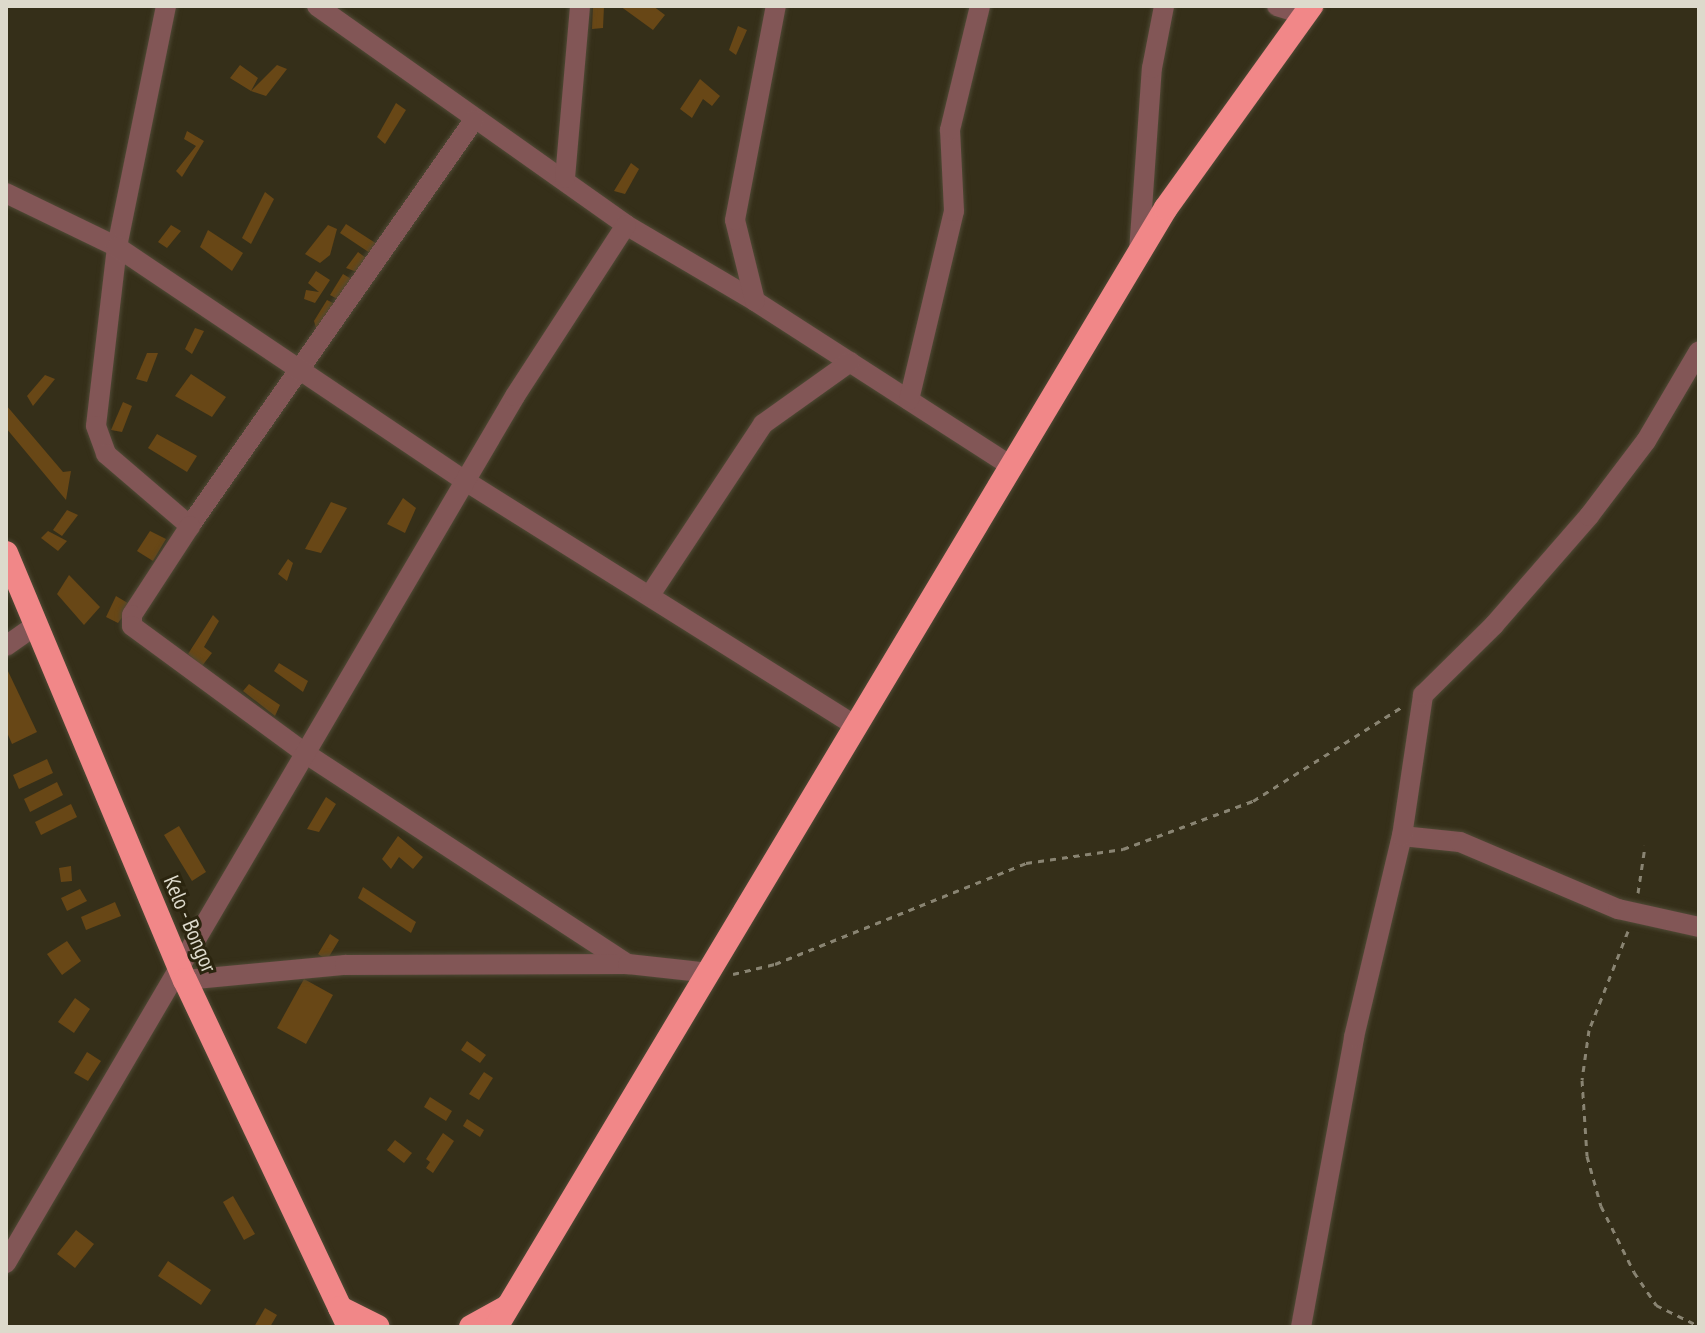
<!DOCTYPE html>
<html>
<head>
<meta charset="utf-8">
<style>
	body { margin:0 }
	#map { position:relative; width:1705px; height:1333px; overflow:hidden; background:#352f19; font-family:"PT Sans Narrow",sans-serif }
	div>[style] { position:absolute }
	.building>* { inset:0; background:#684716 }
	.path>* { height:3px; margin-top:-1.5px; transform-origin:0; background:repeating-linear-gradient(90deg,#898472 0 6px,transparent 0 12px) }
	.roads { filter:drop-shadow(0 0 2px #504a36) drop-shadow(0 0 2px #504a36) }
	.minor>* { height:20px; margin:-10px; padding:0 10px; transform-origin:10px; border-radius:10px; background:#825656 }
	.highway>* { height:24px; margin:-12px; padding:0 12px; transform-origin:12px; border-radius:12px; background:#f18788 }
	span { translate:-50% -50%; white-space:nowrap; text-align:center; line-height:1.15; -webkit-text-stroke:6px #2b250f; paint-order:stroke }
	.street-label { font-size:22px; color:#dddacc }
	.frame { position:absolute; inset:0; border:8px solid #dddacc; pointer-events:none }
</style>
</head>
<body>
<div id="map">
	<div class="building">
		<div style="clip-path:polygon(593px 6px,604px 6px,603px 28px,592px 29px)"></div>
		<div style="clip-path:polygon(620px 6px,653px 6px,665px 15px,653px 30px)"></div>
		<div style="clip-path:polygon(738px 26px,747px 30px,736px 55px,729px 50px)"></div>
		<div style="clip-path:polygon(240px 65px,258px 78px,251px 91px,277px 65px,287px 69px,266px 96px,251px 91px,230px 78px)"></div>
		<div style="clip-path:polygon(700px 79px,720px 96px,712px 106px,703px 99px,692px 118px,680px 109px)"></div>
		<div style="clip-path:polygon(396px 103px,406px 110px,385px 144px,377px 137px)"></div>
		<div style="clip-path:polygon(187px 131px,204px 141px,182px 177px,176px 171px,196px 146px,184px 139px)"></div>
		<div style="clip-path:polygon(631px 163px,639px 169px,625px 194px,614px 191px)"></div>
		<div style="clip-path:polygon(265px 192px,274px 199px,251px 244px,242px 238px)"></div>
		<div style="clip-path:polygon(346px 224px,377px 244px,370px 253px,340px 233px)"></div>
		<div style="clip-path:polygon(171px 225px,181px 231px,167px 248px,158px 242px)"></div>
		<div style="clip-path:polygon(328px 225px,337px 229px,330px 255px,320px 263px,305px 254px)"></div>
		<div style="clip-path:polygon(208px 230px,243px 253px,232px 271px,200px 247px)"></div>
		<div style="clip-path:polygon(358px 252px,366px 258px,357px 272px,346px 268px)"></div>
		<div style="clip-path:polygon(316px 271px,330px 280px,315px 303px,304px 299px,306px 290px,319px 292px,308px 283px)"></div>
		<div style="clip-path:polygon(343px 274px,353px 280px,341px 301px,330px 295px)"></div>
		<div style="clip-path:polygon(327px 300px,339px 306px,318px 335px,314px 321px)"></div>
		<div style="clip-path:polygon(195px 328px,204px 331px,192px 354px,185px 349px)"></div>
		<div style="clip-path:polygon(147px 353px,158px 353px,147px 382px,136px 379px)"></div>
		<div style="clip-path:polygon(191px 374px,226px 397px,212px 417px,175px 396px)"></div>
		<div style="clip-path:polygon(45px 375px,55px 379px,33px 406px,27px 396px)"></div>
		<div style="clip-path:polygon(123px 402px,132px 406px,122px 432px,111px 430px)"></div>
		<div style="clip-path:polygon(6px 405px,63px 472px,71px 471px,66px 500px,6px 428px)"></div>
		<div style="clip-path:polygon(157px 434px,197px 456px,187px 472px,148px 448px)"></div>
		<div style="clip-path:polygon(403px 498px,416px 508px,405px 533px,387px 524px)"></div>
		<div style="clip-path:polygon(331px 502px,347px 508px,321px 553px,305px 549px)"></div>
		<div style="clip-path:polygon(67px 510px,78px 515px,62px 536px,53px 530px)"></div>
		<div style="clip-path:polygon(48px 531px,67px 541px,58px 551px,41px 538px)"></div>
		<div style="clip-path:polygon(150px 531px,166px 539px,153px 561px,137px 551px)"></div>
		<div style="clip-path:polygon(288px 559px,293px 563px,287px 581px,278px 574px)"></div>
		<div style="clip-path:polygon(69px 575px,100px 607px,84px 625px,57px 594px)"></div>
		<div style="clip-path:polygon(116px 596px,131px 605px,118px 623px,106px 617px)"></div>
		<div style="clip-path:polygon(213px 615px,219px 621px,204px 647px,212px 653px,202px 666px,188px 654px)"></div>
		<div style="clip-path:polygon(279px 663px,308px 681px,303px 692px,274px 671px)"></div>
		<div style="clip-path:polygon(6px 667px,37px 732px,12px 744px,6px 730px)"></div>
		<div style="clip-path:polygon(249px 684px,280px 705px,275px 716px,243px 691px)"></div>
		<div style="clip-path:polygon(47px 759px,53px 773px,19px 789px,13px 775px)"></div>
		<div style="clip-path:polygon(57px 782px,63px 795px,30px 812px,24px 799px)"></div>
		<div style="clip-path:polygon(326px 797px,336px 804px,319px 832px,307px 829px)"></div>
		<div style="clip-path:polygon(71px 804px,77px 817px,41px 835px,35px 822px)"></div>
		<div style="clip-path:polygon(179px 826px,206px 872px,192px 881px,164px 835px)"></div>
		<div style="clip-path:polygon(398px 836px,423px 857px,413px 869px,399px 857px,391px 869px,382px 859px)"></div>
		<div style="clip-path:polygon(71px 866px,72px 881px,61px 882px,59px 868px)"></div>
		<div style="clip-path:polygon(363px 887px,416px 922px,411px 933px,358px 898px)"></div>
		<div style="clip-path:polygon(80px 889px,87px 901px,67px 911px,61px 898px)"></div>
		<div style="clip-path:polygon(115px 902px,121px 916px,86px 930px,81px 917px)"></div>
		<div style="clip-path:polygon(330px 934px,339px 940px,327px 960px,318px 954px)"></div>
		<div style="clip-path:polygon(67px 941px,81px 961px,62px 975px,47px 954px)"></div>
		<div style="clip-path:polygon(304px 979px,333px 995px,306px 1044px,277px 1028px)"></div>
		<div style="clip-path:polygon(75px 998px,90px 1009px,74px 1033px,58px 1022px)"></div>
		<div style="clip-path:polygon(467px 1041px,486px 1055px,480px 1063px,461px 1050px)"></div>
		<div style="clip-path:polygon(87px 1052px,101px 1061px,88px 1081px,74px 1073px)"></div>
		<div style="clip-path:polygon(484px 1072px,493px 1078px,479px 1100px,469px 1094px)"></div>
		<div style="clip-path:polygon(430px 1097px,452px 1111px,446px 1121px,424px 1107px)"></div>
		<div style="clip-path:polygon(467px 1119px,484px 1130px,480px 1137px,463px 1126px)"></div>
		<div style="clip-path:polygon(443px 1133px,454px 1141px,433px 1173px,426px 1168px,430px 1162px,426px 1159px)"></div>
		<div style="clip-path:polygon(395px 1140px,412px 1153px,404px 1163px,387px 1150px)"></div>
		<div style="clip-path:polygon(233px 1196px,255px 1234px,244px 1240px,223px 1202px)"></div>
		<div style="clip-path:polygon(76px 1230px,94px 1244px,75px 1268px,57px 1254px)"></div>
		<div style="clip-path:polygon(168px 1261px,211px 1290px,201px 1305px,158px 1276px)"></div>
		<div style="clip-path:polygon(265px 1308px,277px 1315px,270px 1327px,254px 1327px)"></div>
	</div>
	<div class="path">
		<div style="left:1638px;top:893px;width:48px;rotate:-81.5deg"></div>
		<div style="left:1628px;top:931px;width:106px;rotate:111.5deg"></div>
		<div style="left:1589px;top:1030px;width:50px;rotate:98deg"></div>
		<div style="left:1582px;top:1080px;width:76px;rotate:86.2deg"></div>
		<div style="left:1587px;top:1156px;width:52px;rotate:74.4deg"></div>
		<div style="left:1601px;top:1206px;width:74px;rotate:63.4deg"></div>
		<div style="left:1634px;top:1272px;width:40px;rotate:56deg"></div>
		<div style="left:1656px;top:1305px;width:48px;rotate:26deg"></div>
		<div style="left:733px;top:974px;width:43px;rotate:-13.4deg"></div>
		<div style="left:775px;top:964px;width:271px;rotate:-21.9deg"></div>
		<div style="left:1026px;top:863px;width:98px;rotate:-8.2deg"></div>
		<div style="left:1123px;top:849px;width:139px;rotate:-20.3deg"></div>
		<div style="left:1253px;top:801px;width:178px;rotate:-32.3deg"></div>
	</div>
	<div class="roads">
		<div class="minor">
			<div style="left:166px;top:6px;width:246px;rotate:101.5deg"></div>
			<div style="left:117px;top:247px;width:180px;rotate:96.7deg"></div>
			<div style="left:96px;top:426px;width:30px;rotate:70deg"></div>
			<div style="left:106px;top:454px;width:111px;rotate:40.6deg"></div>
			<div style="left:317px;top:6px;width:379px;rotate:35.3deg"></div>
			<div style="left:626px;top:225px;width:150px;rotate:30.5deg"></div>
			<div style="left:755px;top:301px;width:305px;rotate:32.8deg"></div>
			<div style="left:1277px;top:6px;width:28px;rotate:17deg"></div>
			<div style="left:474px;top:120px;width:495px;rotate:125deg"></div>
			<div style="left:190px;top:526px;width:106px;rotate:123.1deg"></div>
			<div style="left:132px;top:615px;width:11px;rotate:90deg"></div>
			<div style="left:132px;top:626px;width:215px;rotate:36.3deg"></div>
			<div style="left:305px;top:753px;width:386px;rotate:33.2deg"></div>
			<div style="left:565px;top:178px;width:173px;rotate:-85deg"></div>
			<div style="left:6px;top:193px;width:123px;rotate:25.9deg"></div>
			<div style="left:117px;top:247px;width:422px;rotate:33.9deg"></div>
			<div style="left:467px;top:482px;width:459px;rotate:32.1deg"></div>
			<div style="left:1139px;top:252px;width:184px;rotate:-86deg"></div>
			<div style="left:1152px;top:68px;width:63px;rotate:-79deg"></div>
			<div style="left:755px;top:301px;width:83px;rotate:-103.9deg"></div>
			<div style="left:735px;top:220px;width:218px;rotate:-79.2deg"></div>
			<div style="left:909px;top:400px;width:194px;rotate:-76.6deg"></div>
			<div style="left:954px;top:211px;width:81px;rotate:-92.8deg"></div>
			<div style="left:950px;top:130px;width:128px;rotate:-76.4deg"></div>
			<div style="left:650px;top:595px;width:205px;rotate:-56.5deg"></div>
			<div style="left:763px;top:424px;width:107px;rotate:-35.5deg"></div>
			<div style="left:6px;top:646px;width:37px;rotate:-35deg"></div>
			<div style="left:1402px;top:836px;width:58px;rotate:5.9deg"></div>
			<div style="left:1460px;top:842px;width:172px;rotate:23deg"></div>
			<div style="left:1618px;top:909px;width:83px;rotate:12.5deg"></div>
			<div style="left:185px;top:980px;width:161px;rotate:-5.4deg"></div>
			<div style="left:345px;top:965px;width:283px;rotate:-0.2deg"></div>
			<div style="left:628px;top:964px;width:81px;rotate:6.3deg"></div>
			<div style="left:6px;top:1263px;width:1005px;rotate:-59.58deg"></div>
			<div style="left:515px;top:396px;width:204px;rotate:-57deg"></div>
			<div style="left:1301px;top:1327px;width:295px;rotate:-79.6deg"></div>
			<div style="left:1354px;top:1037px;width:207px;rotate:-76.6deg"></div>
			<div style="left:1402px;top:836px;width:143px;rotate:-81.5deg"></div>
			<div style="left:1423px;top:695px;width:100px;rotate:-44.6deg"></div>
			<div style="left:1494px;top:625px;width:145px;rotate:-48.9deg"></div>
			<div style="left:1589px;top:516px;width:94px;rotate:-52.8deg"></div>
			<div style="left:1646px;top:441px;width:104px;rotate:-59.5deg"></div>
		</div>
		<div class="highway">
			<div style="left:6px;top:553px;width:463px;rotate:67.3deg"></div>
			<div style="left:185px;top:980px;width:384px;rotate:64.7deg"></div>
			<div style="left:340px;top:1308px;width:42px;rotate:26.6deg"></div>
			<div style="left:471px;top:1327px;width:41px;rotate:-29.1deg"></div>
			<div style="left:496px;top:1327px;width:1304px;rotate:-59.09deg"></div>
			<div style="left:1166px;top:208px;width:249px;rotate:-54.3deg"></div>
		</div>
	</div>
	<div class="street-label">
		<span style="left:190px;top:924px;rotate:67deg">Kelo - Bongor</span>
	</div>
	<div class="frame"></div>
</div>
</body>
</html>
